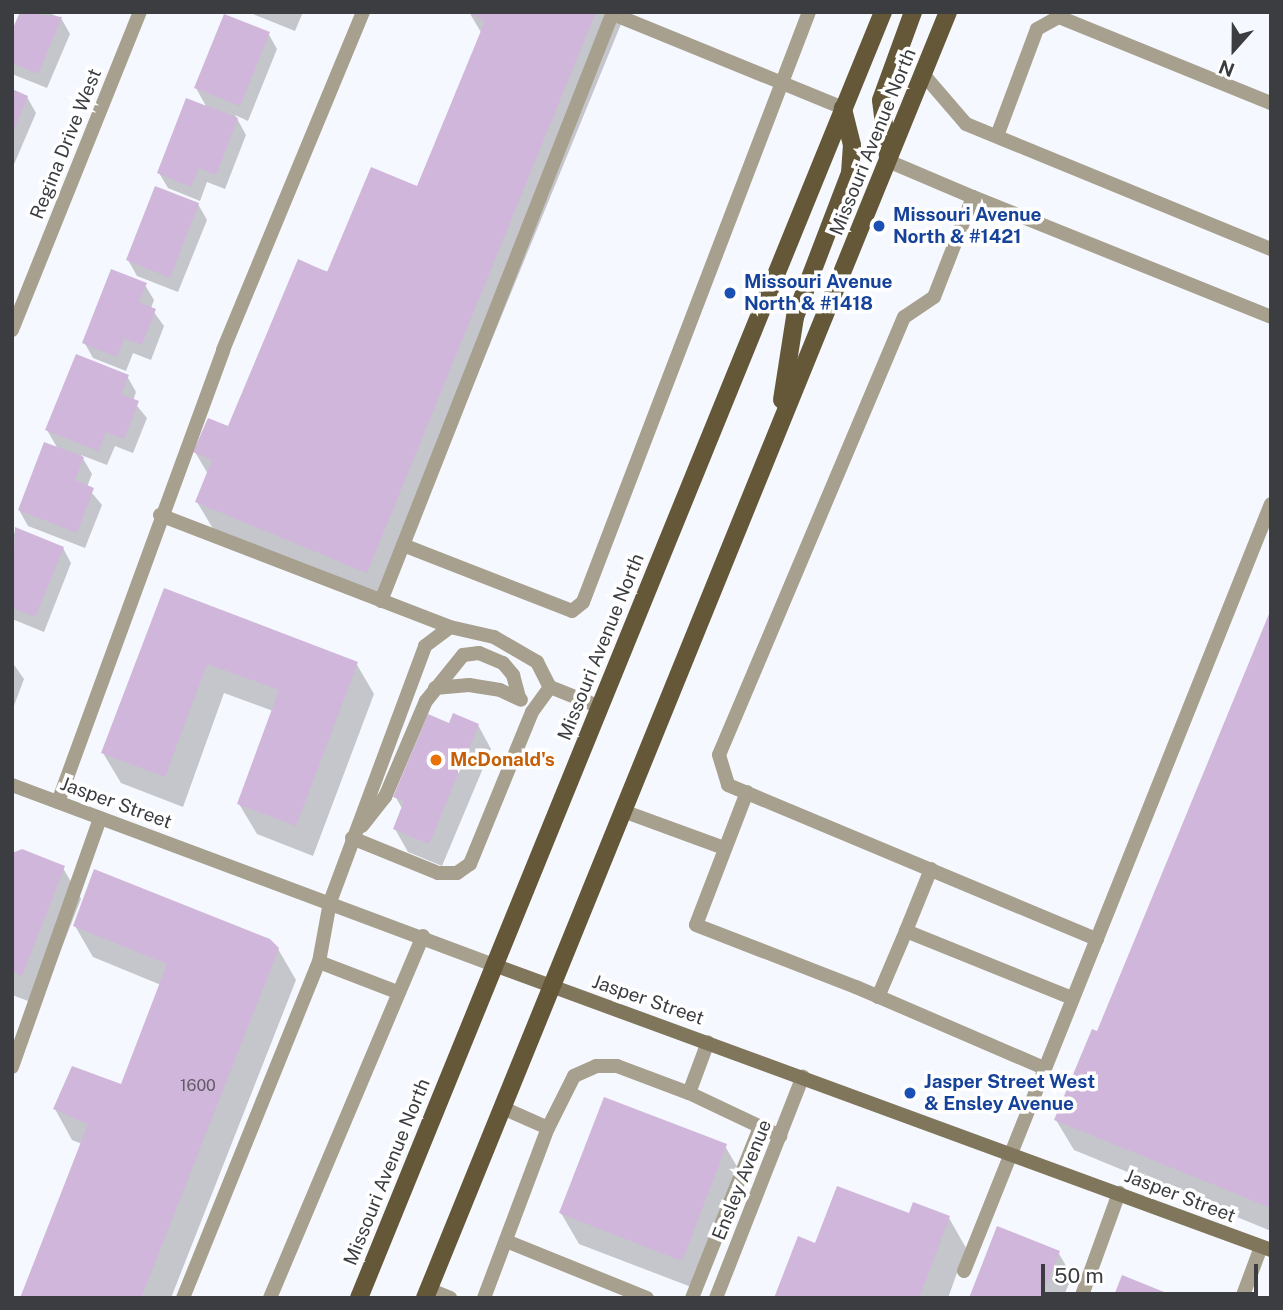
<!DOCTYPE html>
<html>
<head>
<meta charset="utf-8">
<style>
	body { margin:0 }
	#map { position:relative; width:1283px; height:1310px; overflow:hidden; background:#f5f8fe; font-family:"Public Sans",sans-serif }
	div>[style] { position:absolute }
	.shadow>* { inset:0; background:#0003 }
	.building>* { inset:0; background:#d1b6db }
	.lane>* { height:14px; margin:-7px; padding:0 7px; transform-origin:7px; border-radius:7px; background:#a7a08e }
	.street>* { height:14px; margin:-7px; padding:0 7px; transform-origin:7px; border-radius:7px; background:#a7a08e }
	.secondary>* { height:14px; margin:-7px; padding:0 7px; transform-origin:7px; border-radius:7px; background:#80765c }
	.primary>* { height:18px; margin:-9px; padding:0 9px; transform-origin:9px; border-radius:9px; background:#655838 }
	.dots>* { width:19px; height:19px; translate:-50% -50%; box-sizing:border-box; border:4px solid #fff; border-radius:50% }
	span { translate:-50% -50%; white-space:nowrap; text-align:center; line-height:1.15; -webkit-text-stroke:7px #fff; paint-order:stroke }
	.number-label { font-size:16px; color:#605b67 }
	.number-label span { -webkit-text-stroke-width:0 }
	.street-label { font-size:19px; color:#3b3d40 }
	.transit-label { font-size:19px; color:#164399; font-weight:700 }
	.left { translate:0 -50%; text-align:left }
	.food-label { font-size:19px; color:#c56008; font-weight:700 }
	.frame { position:absolute; inset:0; border:14px solid #3b3d40; pointer-events:none }
	.north { position:absolute; left:1199px; top:14px; width:70px; height:70px; -webkit-text-stroke:5px #fff; paint-order:stroke; rotate:201deg; font-size:19px; font-weight:700; line-height:28px; text-align:center; color:#3b3d40 }
	.north::after { content:''; display:block; margin:auto; width:24px; height:32px; background:#3b3d40; clip-path:polygon(50% 0,100% 100%,50% 72%,0 100%) }
	.scale { position:absolute; left:1041px; top:1264px; width:217px; height:32px; box-sizing:border-box; border:4px solid #3b3d40; border-top:0; padding-left:9px; font-size:21px; line-height:24px; white-space:nowrap; color:#3b3d40; -webkit-text-stroke:5px #fff; paint-order:stroke }
</style>
</head>
<body>
<div id="map">
	<div class="shadow">
		<div style="clip-path:polygon(22px 12px,47px 12px,61px 18px,70px 34px,47px 88px,12px 74px,12px 35px)"></div>
		<div style="clip-path:polygon(248px 12px,303px 12px,295px 31px)"></div>
		<div style="clip-path:polygon(469px 12px,626px 12px,384px 603px,215px 532px,197px 502px,208px 474px,195px 452px,229px 428px,299px 262px,329px 272px,418px 189px,482px 34px)"></div>
		<div style="clip-path:polygon(268px 33px,277px 49px,248px 121px,235px 115px,246px 135px,225px 189px,207px 182px,200px 201px,168px 188px,159px 173px,207px 108px,196px 88px)"></div>
		<div style="clip-path:polygon(12px 91px,27px 97px,36px 113px,12px 169px)"></div>
		<div style="clip-path:polygon(198px 204px,207px 220px,178px 292px,137px 276px,128px 260px)"></div>
		<div style="clip-path:polygon(145px 285px,154px 300px,151px 308px,164px 326px,151px 360px,133px 353px,126px 371px,93px 358px,84px 342px)"></div>
		<div style="clip-path:polygon(127px 376px,136px 392px,133px 401px,147px 418px,133px 453px,115px 446px,107px 465px,81px 455px,92px 474px,87px 487px,102px 505px,85px 548px,28px 526px,19px 510px,58px 449px,47px 430px)"></div>
		<div style="clip-path:polygon(16px 529px,63px 548px,71px 563px,44px 632px,12px 619px,12px 539px)"></div>
		<div style="clip-path:polygon(165px 590px,356px 663px,374px 694px,313px 856px,257px 834px,239px 804px,273px 711px,224px 693px,183px 807px,121px 783px,103px 753px)"></div>
		<div style="clip-path:polygon(1271px 614px,1271px 1231px,1074px 1150px,1056px 1120px,1098px 1033px)"></div>
		<div style="clip-path:polygon(12px 662px,24px 679px,12px 711px)"></div>
		<div style="clip-path:polygon(450px 725px,478px 725px,491px 749px,442px 866px,408px 852px,395px 829px,403px 810px,395px 796px)"></div>
		<div style="clip-path:polygon(12px 855px,63px 868px,81px 899px,39px 1005px,12px 995px)"></div>
		<div style="clip-path:polygon(75px 926px,278px 949px,296px 980px,171px 1298px,21px 1298px,82px 1144px,72px 1140px,55px 1109px,122px 1086px,161px 985px,93px 957px)"></div>
		<div style="clip-path:polygon(725px 1146px,743px 1177px,699px 1290px,579px 1244px,561px 1213px)"></div>
		<div style="clip-path:polygon(910px 1215px,949px 1218px,966px 1248px,948px 1298px,776px 1298px,816px 1245px)"></div>
		<div style="clip-path:polygon(1058px 1252px,1072px 1276px,1063px 1298px,971px 1298px)"></div>
	</div>
	<div class="building">
		<div style="clip-path:polygon(20px 12px,62px 17px,38px 74px,12px 63px,12px 30px)"></div>
		<div style="clip-path:polygon(468px 12px,596px 12px,367px 573px,195px 502px,212px 460px,193px 452px,208px 418px,228px 426px,298px 259px,327px 272px,371px 167px,417px 186px,485px 21px)"></div>
		<div style="clip-path:polygon(224px 14px,270px 32px,240px 106px,194px 88px)"></div>
		<div style="clip-path:polygon(12px 89px,28px 96px,12px 134px)"></div>
		<div style="clip-path:polygon(186px 98px,238px 118px,216px 175px,199px 168px,191px 187px,157px 173px)"></div>
		<div style="clip-path:polygon(155px 186px,199px 203px,170px 278px,126px 260px)"></div>
		<div style="clip-path:polygon(111px 269px,147px 283px,139px 302px,156px 309px,142px 345px,124px 338px,117px 357px,82px 343px)"></div>
		<div style="clip-path:polygon(76px 354px,129px 375px,121px 394px,139px 401px,124px 439px,106px 432px,98px 451px,45px 430px)"></div>
		<div style="clip-path:polygon(44px 442px,84px 457px,75px 480px,94px 488px,77px 533px,18px 510px)"></div>
		<div style="clip-path:polygon(15px 527px,64px 547px,35px 617px,12px 608px)"></div>
		<div style="clip-path:polygon(164px 588px,358px 662px,296px 826px,237px 804px,279px 690px,207px 664px,165px 777px,101px 753px)"></div>
		<div style="clip-path:polygon(1271px 609px,1271px 1208px,1054px 1120px,1092px 1029px,1097px 1031px)"></div>
		<div style="clip-path:polygon(453px 713px,479px 724px,429px 844px,393px 829px,404px 801px,393px 797px,428px 714px,449px 723px)"></div>
		<div style="clip-path:polygon(22px 849px,65px 866px,22px 976px,12px 972px,12px 853px)"></div>
		<div style="clip-path:polygon(94px 869px,270px 939px,279px 948px,141px 1298px,20px 1298px,88px 1124px,53px 1109px,72px 1066px,121px 1084px,167px 964px,73px 926px)"></div>
		<div style="clip-path:polygon(604px 1097px,727px 1144px,682px 1261px,559px 1213px)"></div>
		<div style="clip-path:polygon(837px 1186px,909px 1213px,913px 1202px,950px 1216px,919px 1298px,774px 1298px,798px 1236px,815px 1243px)"></div>
		<div style="clip-path:polygon(997px 1226px,1060px 1251px,1041px 1298px,969px 1298px)"></div>
		<div style="clip-path:polygon(1122px 1275px,1179px 1298px,1113px 1298px)"></div>
	</div>
	<div class="lane">
		<div style="left:613px;top:14px;width:248px;rotate:22.2deg"></div>
		<div style="left:923px;top:74px;width:66px;rotate:49.3deg"></div>
		<div style="left:966px;top:124px;width:330px;rotate:22.3deg"></div>
		<div style="left:997px;top:136px;width:114px;rotate:-69.5deg"></div>
		<div style="left:1037px;top:29px;width:25px;rotate:-29deg"></div>
		<div style="left:1059px;top:17px;width:229px;rotate:22.1deg"></div>
		<div style="left:888px;top:161px;width:92px;rotate:23deg"></div>
		<div style="left:973px;top:197px;width:107px;rotate:111.3deg"></div>
		<div style="left:934px;top:297px;width:36px;rotate:146deg"></div>
		<div style="left:904px;top:317px;width:475px;rotate:112.9deg"></div>
		<div style="left:719px;top:755px;width:31px;rotate:73deg"></div>
		<div style="left:728px;top:785px;width:400px;rotate:22.7deg"></div>
		<div style="left:973px;top:197px;width:321px;rotate:21.9deg"></div>
		<div style="left:160px;top:515px;width:311px;rotate:21.1deg"></div>
		<div style="left:450px;top:627px;width:45px;rotate:12.8deg"></div>
		<div style="left:494px;top:637px;width:50px;rotate:30.2deg"></div>
		<div style="left:537px;top:662px;width:28px;rotate:63deg"></div>
		<div style="left:550px;top:687px;width:54px;rotate:21.8deg"></div>
		<div style="left:403px;top:545px;width:181px;rotate:21.3deg"></div>
		<div style="left:572px;top:611px;width:14px;rotate:-39deg"></div>
		<div style="left:583px;top:602px;width:632px;rotate:-69.04deg"></div>
		<div style="left:381px;top:601px;width:633px;rotate:-68.5deg"></div>
		<div style="left:435px;top:688px;width:34px;rotate:-5deg"></div>
		<div style="left:469px;top:685px;width:31px;rotate:9deg"></div>
		<div style="left:500px;top:690px;width:23px;rotate:25deg"></div>
		<div style="left:747px;top:792px;width:142px;rotate:111deg"></div>
		<div style="left:696px;top:925px;width:172px;rotate:21.2deg"></div>
		<div style="left:856px;top:987px;width:205px;rotate:23.3deg"></div>
		<div style="left:58px;top:802px;width:481px;rotate:-69.9deg"></div>
		<div style="left:223px;top:350px;width:366px;rotate:-67.5deg"></div>
		<div style="left:623px;top:811px;width:108px;rotate:20.1deg"></div>
		<div style="left:362px;top:826px;width:37px;rotate:-52deg"></div>
		<div style="left:385px;top:797px;width:104px;rotate:-66.9deg"></div>
		<div style="left:426px;top:701px;width:59px;rotate:-51.2deg"></div>
		<div style="left:463px;top:655px;width:16px;rotate:-7deg"></div>
		<div style="left:479px;top:653px;width:26px;rotate:23deg"></div>
		<div style="left:503px;top:663px;width:16px;rotate:50deg"></div>
		<div style="left:513px;top:675px;width:24px;rotate:75deg"></div>
		<div style="left:352px;top:838px;width:93px;rotate:22.1deg"></div>
		<div style="left:438px;top:873px;width:19px"></div>
		<div style="left:457px;top:873px;width:16px;rotate:-35deg"></div>
		<div style="left:470px;top:864px;width:164px;rotate:-67.8deg"></div>
		<div style="left:532px;top:712px;width:31px;rotate:-54deg"></div>
		<div style="left:931px;top:869px;width:67px;rotate:112deg"></div>
		<div style="left:906px;top:931px;width:179px;rotate:22deg"></div>
		<div style="left:319px;top:962px;width:84px;rotate:21deg"></div>
		<div style="left:878px;top:997px;width:72px;rotate:-67deg"></div>
		<div style="left:12px;top:1067px;width:264px;rotate:-70.5deg"></div>
		<div style="left:689px;top:1093px;width:101px;rotate:25.3deg"></div>
		<div style="left:503px;top:1108px;width:49px;rotate:24deg"></div>
		<div style="left:506px;top:1241px;width:152px;rotate:22deg"></div>
		<div style="left:964px;top:1271px;width:826px;rotate:-68.19deg"></div>
		<div style="left:428px;top:1289px;width:24px;rotate:22deg"></div>
		<div style="left:183px;top:1298px;width:362px;rotate:-68deg"></div>
		<div style="left:319px;top:962px;width:61px;rotate:-79.6deg"></div>
		<div style="left:330px;top:902px;width:273px;rotate:-69.6deg"></div>
		<div style="left:425px;top:646px;width:31px;rotate:-37deg"></div>
		<div style="left:270px;top:1298px;width:393px;rotate:-67.1deg"></div>
		<div style="left:484px;top:1298px;width:182px;rotate:-69.4deg"></div>
		<div style="left:548px;top:1128px;width:58px;rotate:-63.4deg"></div>
		<div style="left:574px;top:1076px;width:24px;rotate:-24deg"></div>
		<div style="left:596px;top:1066px;width:21px"></div>
		<div style="left:617px;top:1066px;width:77px;rotate:20.6deg"></div>
		<div style="left:689px;top:1093px;width:54px;rotate:-69.6deg"></div>
		<div style="left:692px;top:1298px;width:184px;rotate:-68.3deg"></div>
		<div style="left:1081px;top:1298px;width:112px;rotate:-70.1deg"></div>
	</div>
	<div class="street">
		<div style="left:12px;top:330px;width:343px;rotate:-68.1deg"></div>
		<div style="left:12px;top:785px;width:515px;rotate:20.48deg"></div>
		<div style="left:716px;top:1298px;width:238px;rotate:-68.6deg"></div>
		<div style="left:1242px;top:1298px;width:54px;rotate:-69.6deg"></div>
	</div>
	<div class="secondary">
		<div style="left:494px;top:965px;width:828px;rotate:20.14deg"></div>
	</div>
	<div class="primary">
		<div style="left:888px;top:157px;width:57px;rotate:-97deg"></div>
		<div style="left:881px;top:100px;width:94px;rotate:-70deg"></div>
		<div style="left:782px;top:400px;width:84px;rotate:-81.1deg"></div>
		<div style="left:795px;top:317px;width:154px;rotate:-69.1deg"></div>
		<div style="left:850px;top:173px;width:28px;rotate:-86deg"></div>
		<div style="left:852px;top:145px;width:38px;rotate:-104deg"></div>
		<div style="left:359px;top:1298px;width:1389px;rotate:-67.83deg"></div>
		<div style="left:425px;top:1298px;width:1388px;rotate:-67.87deg"></div>
	</div>
	<div class="dots">
		<div style="left:879px;top:226px;background:#1a4fb4"></div>
		<div style="left:730px;top:293px;background:#1a4fb4"></div>
		<div style="left:436px;top:760px;background:#e8710a"></div>
		<div style="left:910px;top:1093px;background:#1a4fb4"></div>
	</div>
	<div class="number-label">
		<span style="left:198px;top:1086px">1600</span>
	</div>
	<div class="street-label">
		<span style="left:873px;top:142px;rotate:-68deg">Missouri Avenue North</span>
		<span style="left:66px;top:144px;rotate:-68deg">Regina Drive West</span>
		<span style="left:601px;top:647px;rotate:-68deg">Missouri Avenue North</span>
		<span style="left:116px;top:803px;rotate:20deg">Jasper Street</span>
		<span style="left:648px;top:1000px;rotate:19deg">Jasper Street</span>
		<span style="left:387px;top:1172px;rotate:-68deg">Missouri Avenue North</span>
		<span style="left:742px;top:1180px;rotate:-68deg">Ensley Avenue</span>
		<span style="left:1180px;top:1196px;rotate:21deg">Jasper Street</span>
	</div>
	<div class="transit-label">
		<span class="left" style="left:893px;top:226px">Missouri Avenue<br>North &amp; #1421</span>
		<span class="left" style="left:744px;top:293px">Missouri Avenue<br>North &amp; #1418</span>
		<span class="left" style="left:924px;top:1093px">Jasper Street West<br>&amp; Ensley Avenue</span>
	</div>
	<div class="food-label">
		<span class="left" style="left:450px;top:760px">McDonald's</span>
	</div>
	<div class="frame"></div>
	<div class="north">N</div>
	<div class="scale">50 m</div>
</div>
</body>
</html>
